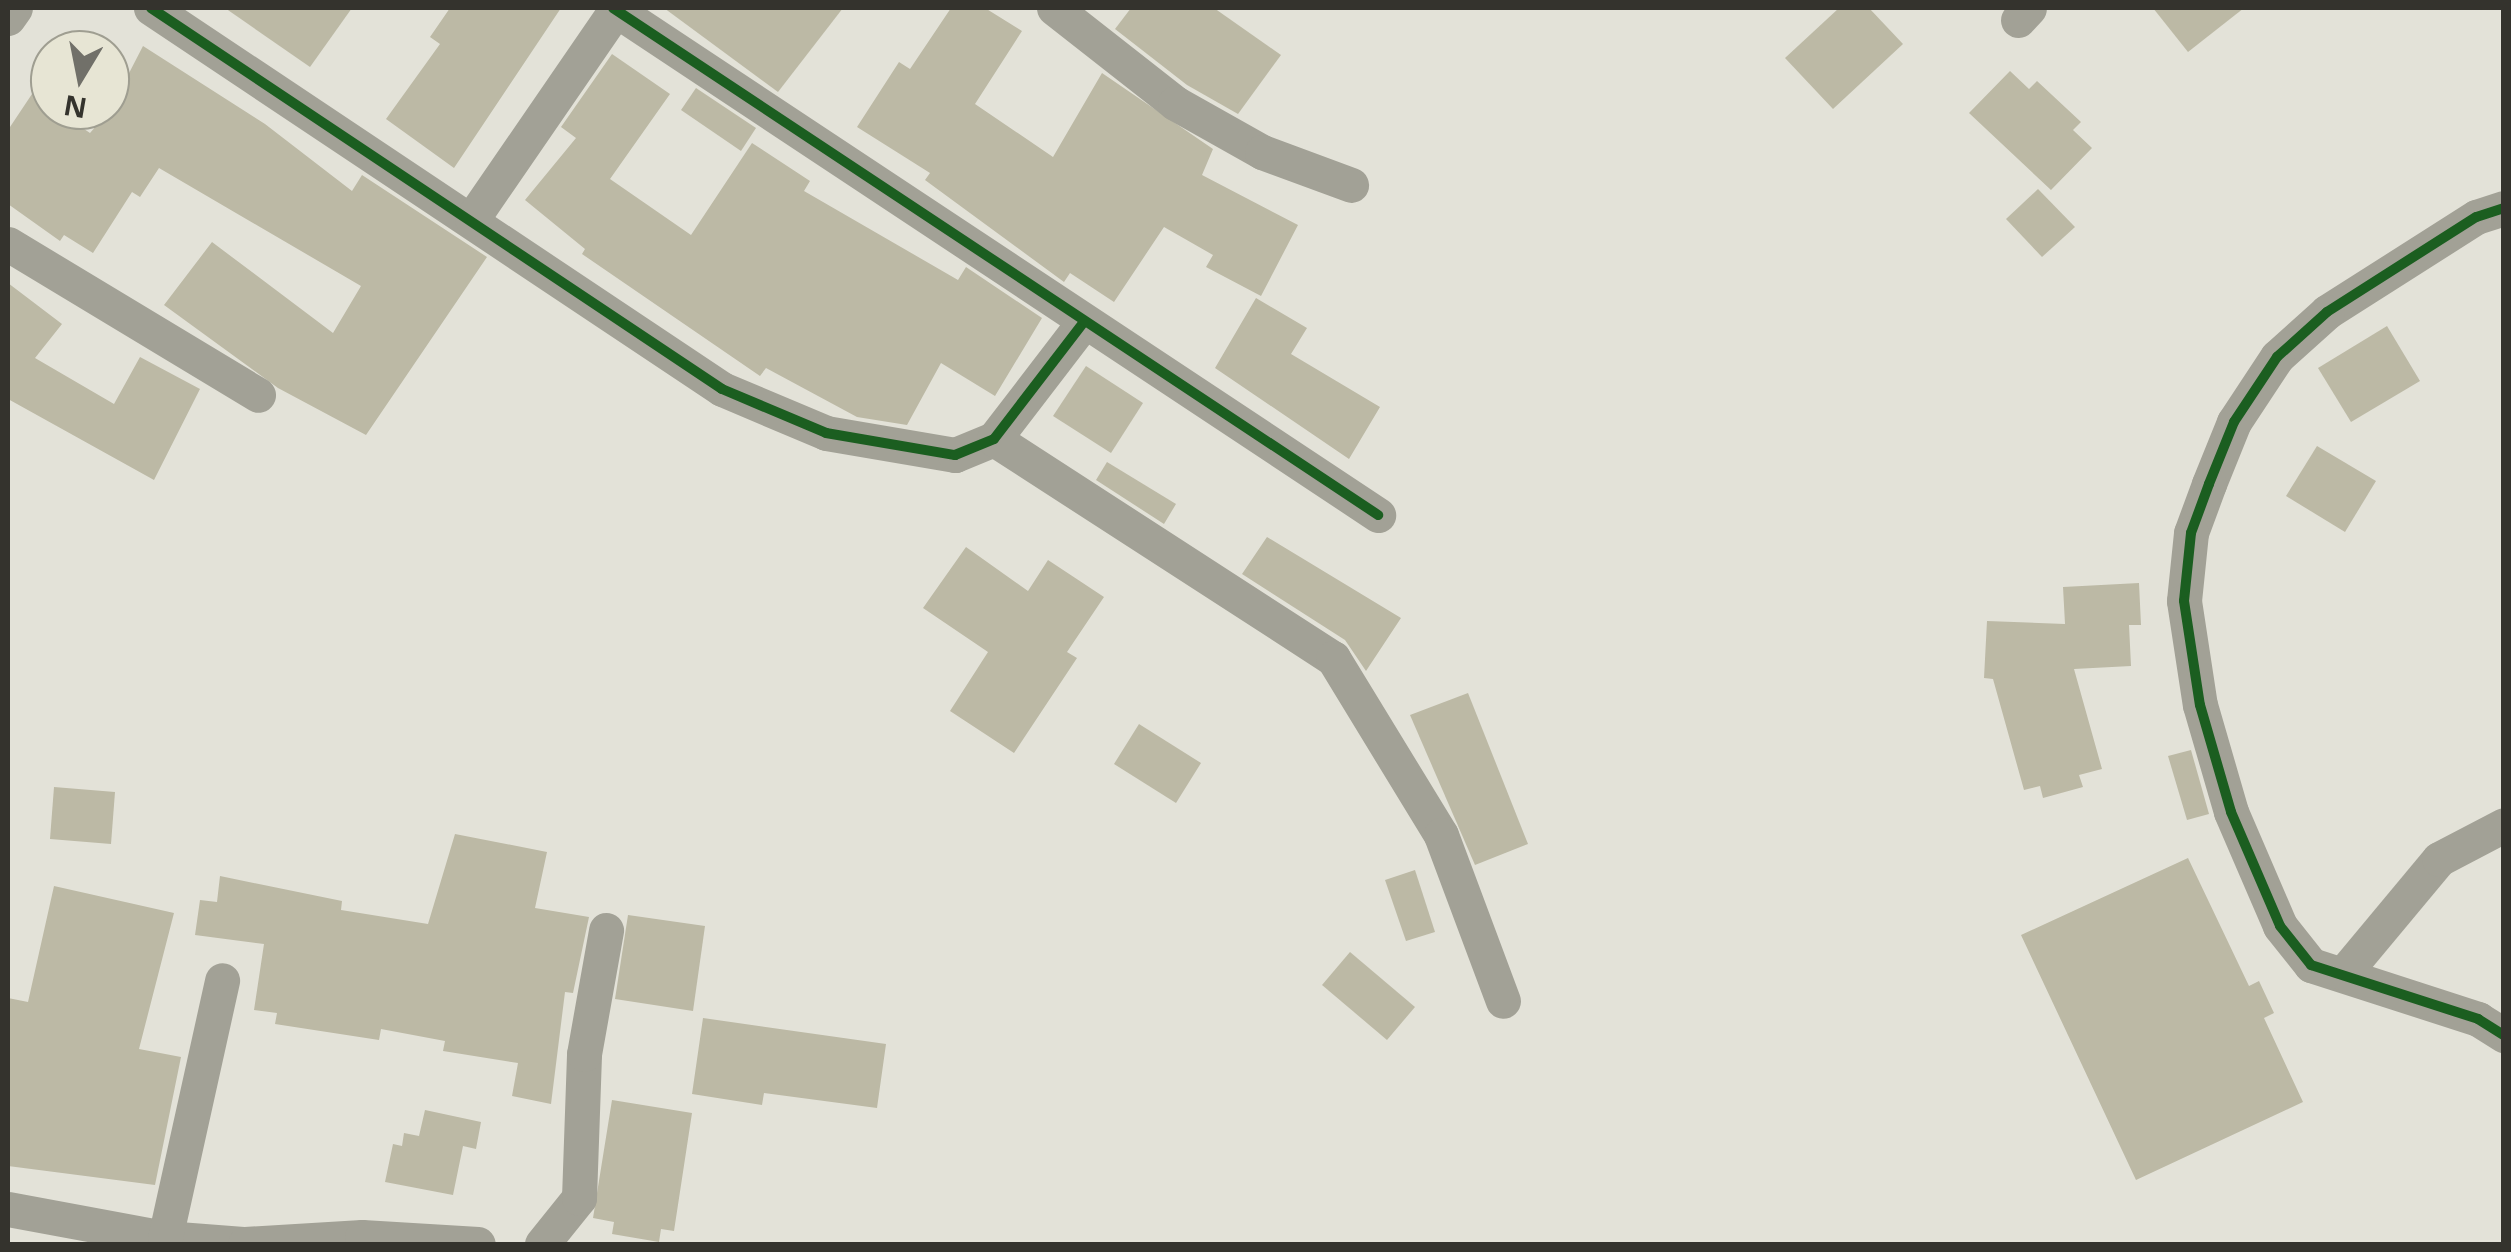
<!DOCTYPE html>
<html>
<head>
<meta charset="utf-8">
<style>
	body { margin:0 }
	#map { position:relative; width:2511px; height:1252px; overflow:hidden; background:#e3e2d8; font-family:"Open Sans",sans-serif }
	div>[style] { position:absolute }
	.building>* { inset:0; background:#bcb9a5 }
	.minor>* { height:35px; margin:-17.5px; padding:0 17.5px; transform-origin:17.5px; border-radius:17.5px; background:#a2a196 }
	.cycleway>* { height:10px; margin:-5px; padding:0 5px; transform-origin:5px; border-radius:5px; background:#1b5e20 }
	span { translate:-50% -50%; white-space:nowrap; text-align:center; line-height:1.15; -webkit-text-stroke:8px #e7e5d4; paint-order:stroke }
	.frame { position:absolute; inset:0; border:10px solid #34332d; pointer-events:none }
	.north { position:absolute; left:30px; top:30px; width:100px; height:100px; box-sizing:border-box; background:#e7e5d4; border:2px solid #9f9e91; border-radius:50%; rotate:190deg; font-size:28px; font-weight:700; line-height:40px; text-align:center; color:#34332d }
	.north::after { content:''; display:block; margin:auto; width:35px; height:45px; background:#717069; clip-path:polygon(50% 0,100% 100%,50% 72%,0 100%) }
</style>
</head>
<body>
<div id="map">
	<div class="building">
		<div style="clip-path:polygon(225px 8px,352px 8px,310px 67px)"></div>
		<div style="clip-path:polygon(450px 8px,561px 8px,454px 168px,386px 119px,440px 44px,430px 37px)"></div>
		<div style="clip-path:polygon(664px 8px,843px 8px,778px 92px)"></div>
		<div style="clip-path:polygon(951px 8px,985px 8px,1022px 31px,975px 104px,1053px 157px,1102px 73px,1213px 149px,1202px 175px,1298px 225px,1261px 296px,1206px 267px,1213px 255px,1164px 227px,1114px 302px,1070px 273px,1064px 282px,925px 180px,930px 173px,857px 127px,899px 62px,910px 69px)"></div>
		<div style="clip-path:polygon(1131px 8px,1214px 8px,1281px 55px,1238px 114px,1187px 85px,1115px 29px)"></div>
		<div style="clip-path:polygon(1839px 8px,1869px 8px,1903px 44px,1833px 109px,1785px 58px)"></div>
		<div style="clip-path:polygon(2153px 8px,2244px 8px,2188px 52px)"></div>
		<div style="clip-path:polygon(143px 46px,265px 124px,352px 191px,362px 175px,487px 257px,366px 435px,278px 388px,164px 305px,212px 242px,333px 333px,361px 286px,159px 168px,140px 197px,132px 192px,93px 253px,64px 235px,60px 241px,8px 204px,8px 130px,32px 94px,90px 133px,110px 110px)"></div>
		<div style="clip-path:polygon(612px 54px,670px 94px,610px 179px,691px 235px,752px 143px,810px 181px,804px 191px,958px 280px,966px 267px,1042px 318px,995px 396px,941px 363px,907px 425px,857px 417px,766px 368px,760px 376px,582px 254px,585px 249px,525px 200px,576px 138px,561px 127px)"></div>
		<div style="clip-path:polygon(2010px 71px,2029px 89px,2037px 81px,2081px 122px,2073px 130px,2092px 148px,2051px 190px,1969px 113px)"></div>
		<div style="clip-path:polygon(696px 88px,756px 128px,741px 151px,681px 110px)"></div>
		<div style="clip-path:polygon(2038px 189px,2075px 227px,2042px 257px,2006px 219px)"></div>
		<div style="clip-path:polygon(8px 283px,62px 324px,35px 358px,114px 404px,140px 357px,200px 389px,154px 480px,8px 399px)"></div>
		<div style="clip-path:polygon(1256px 298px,1307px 328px,1291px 354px,1380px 407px,1349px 459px,1215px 368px)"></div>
		<div style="clip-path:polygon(2387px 326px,2420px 381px,2351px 422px,2318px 368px)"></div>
		<div style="clip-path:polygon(1086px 366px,1143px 403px,1111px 453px,1053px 416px)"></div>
		<div style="clip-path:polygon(2317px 446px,2376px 481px,2345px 532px,2286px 496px)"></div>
		<div style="clip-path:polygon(1107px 462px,1176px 504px,1164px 524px,1096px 480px)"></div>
		<div style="clip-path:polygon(1267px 537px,1401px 618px,1366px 671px,1345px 640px,1242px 574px)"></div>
		<div style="clip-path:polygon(966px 547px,1028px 591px,1048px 560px,1104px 597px,1067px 652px,1077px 658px,1014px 753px,950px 711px,988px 652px,923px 608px)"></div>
		<div style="clip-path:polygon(2139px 583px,2141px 625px,2129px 625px,2131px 666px,2074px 669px,2102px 769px,2079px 775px,2083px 787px,2043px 798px,2040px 786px,2024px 790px,1993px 679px,1984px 678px,1987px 621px,2065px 624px,2063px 587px)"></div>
		<div style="clip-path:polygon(1468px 693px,1528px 844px,1475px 865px,1410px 715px)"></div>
		<div style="clip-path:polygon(1139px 724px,1201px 763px,1176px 803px,1114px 764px)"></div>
		<div style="clip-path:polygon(2191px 750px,2209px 814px,2187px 820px,2168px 756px)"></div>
		<div style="clip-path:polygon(54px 787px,115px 792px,111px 844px,50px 839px)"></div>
		<div style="clip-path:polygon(455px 834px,547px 852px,535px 908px,589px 917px,573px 993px,565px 992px,551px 1104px,512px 1096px,518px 1063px,443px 1051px,445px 1041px,381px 1029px,379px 1040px,275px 1024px,277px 1013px,254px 1010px,264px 944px,195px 935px,200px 900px,217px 902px,220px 876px,342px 901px,341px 910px,428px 924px)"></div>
		<div style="clip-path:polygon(2188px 858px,2249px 986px,2259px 981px,2274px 1013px,2264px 1018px,2303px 1102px,2136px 1180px,2021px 935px)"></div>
		<div style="clip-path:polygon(1415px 870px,1435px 932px,1406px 941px,1385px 880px)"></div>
		<div style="clip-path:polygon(54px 886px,174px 913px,139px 1049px,181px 1057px,155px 1185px,8px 1166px,8px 998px,28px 1002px)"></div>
		<div style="clip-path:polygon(628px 915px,705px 926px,693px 1011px,615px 999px)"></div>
		<div style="clip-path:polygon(1350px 952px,1415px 1007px,1387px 1040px,1322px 985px)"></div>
		<div style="clip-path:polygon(703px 1018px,886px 1044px,877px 1108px,764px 1093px,762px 1105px,692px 1094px)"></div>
		<div style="clip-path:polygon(612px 1100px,692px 1113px,674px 1231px,661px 1229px,659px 1242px,612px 1234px,614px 1222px,593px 1218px)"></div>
		<div style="clip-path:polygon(425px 1110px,481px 1122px,476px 1149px,463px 1146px,453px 1195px,385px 1182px,393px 1144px,402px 1146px,404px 1133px,419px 1136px)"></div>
	</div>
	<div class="minor">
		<div style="left:151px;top:8px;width:686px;rotate:33.71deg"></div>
		<div style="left:722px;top:389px;width:113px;rotate:22.9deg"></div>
		<div style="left:826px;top:433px;width:131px;rotate:9.7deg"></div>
		<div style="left:955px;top:455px;width:42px;rotate:-22.3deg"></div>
		<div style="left:994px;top:439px;width:146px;rotate:-52.5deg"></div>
		<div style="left:613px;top:8px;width:918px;rotate:33.53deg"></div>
		<div style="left:1054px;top:8px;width:154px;rotate:38.1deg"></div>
		<div style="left:1175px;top:103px;width:100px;rotate:29.4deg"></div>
		<div style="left:1262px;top:152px;width:95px;rotate:20.3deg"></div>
		<div style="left:8px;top:18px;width:12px;rotate:-55deg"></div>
		<div style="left:2018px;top:20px;width:16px;rotate:-47deg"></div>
		<div style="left:2504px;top:208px;width:29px;rotate:162deg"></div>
		<div style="left:2476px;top:217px;width:177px;rotate:147.5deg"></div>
		<div style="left:2327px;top:312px;width:67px;rotate:138deg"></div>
		<div style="left:2277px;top:357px;width:78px;rotate:123.5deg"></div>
		<div style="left:2234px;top:422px;width:67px;rotate:112deg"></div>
		<div style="left:2209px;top:484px;width:52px;rotate:110.2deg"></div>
		<div style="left:2191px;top:533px;width:68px;rotate:95.9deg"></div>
		<div style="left:2184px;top:601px;width:105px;rotate:81.3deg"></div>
		<div style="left:2200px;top:705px;width:111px;rotate:73.8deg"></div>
		<div style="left:2231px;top:812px;width:124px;rotate:66.7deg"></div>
		<div style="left:2280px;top:926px;width:50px;rotate:51.5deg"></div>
		<div style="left:2311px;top:965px;width:176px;rotate:17.9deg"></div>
		<div style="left:2478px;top:1019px;width:31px;rotate:32deg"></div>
		<div style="left:472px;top:219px;width:256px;rotate:-55.5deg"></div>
		<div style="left:8px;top:244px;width:292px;rotate:31.1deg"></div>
		<div style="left:994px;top:439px;width:404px;rotate:32.9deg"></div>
		<div style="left:1333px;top:658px;width:207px;rotate:58.6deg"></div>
		<div style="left:1441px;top:835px;width:177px;rotate:69.5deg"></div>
		<div style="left:2344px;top:973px;width:148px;rotate:-50.2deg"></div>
		<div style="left:2439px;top:859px;width:73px;rotate:-27.6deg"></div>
		<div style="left:8px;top:1209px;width:160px;rotate:10.5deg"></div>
		<div style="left:165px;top:1238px;width:78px;rotate:4.4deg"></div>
		<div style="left:165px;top:1238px;width:264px;rotate:-77.5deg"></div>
		<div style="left:245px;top:1244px;width:117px;rotate:-3.4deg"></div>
		<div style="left:362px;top:1237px;width:116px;rotate:3.5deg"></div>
		<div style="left:542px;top:1244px;width:59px;rotate:-51.2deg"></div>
		<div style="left:579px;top:1198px;width:144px;rotate:-88deg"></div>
		<div style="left:584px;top:1054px;width:126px;rotate:-79.9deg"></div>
	</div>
	<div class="cycleway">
		<div style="left:151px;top:8px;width:686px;rotate:33.71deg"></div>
		<div style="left:722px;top:389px;width:113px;rotate:22.9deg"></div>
		<div style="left:826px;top:433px;width:131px;rotate:9.7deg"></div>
		<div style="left:955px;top:455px;width:42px;rotate:-22.3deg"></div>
		<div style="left:994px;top:439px;width:146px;rotate:-52.5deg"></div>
		<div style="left:613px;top:8px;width:918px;rotate:33.53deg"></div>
		<div style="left:2504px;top:208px;width:29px;rotate:162deg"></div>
		<div style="left:2476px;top:217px;width:177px;rotate:147.5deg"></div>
		<div style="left:2327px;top:312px;width:67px;rotate:138deg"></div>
		<div style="left:2277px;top:357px;width:78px;rotate:123.5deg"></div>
		<div style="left:2234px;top:422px;width:67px;rotate:112deg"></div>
		<div style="left:2209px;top:484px;width:52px;rotate:110.2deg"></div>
		<div style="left:2191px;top:533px;width:68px;rotate:95.9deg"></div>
		<div style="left:2184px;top:601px;width:105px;rotate:81.3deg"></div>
		<div style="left:2200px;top:705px;width:111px;rotate:73.8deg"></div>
		<div style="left:2231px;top:812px;width:124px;rotate:66.7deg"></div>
		<div style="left:2280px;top:926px;width:50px;rotate:51.5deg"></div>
		<div style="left:2311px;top:965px;width:176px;rotate:17.9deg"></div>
		<div style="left:2478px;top:1019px;width:31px;rotate:32deg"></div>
	</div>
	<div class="frame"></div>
	<div class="north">N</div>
</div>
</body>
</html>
